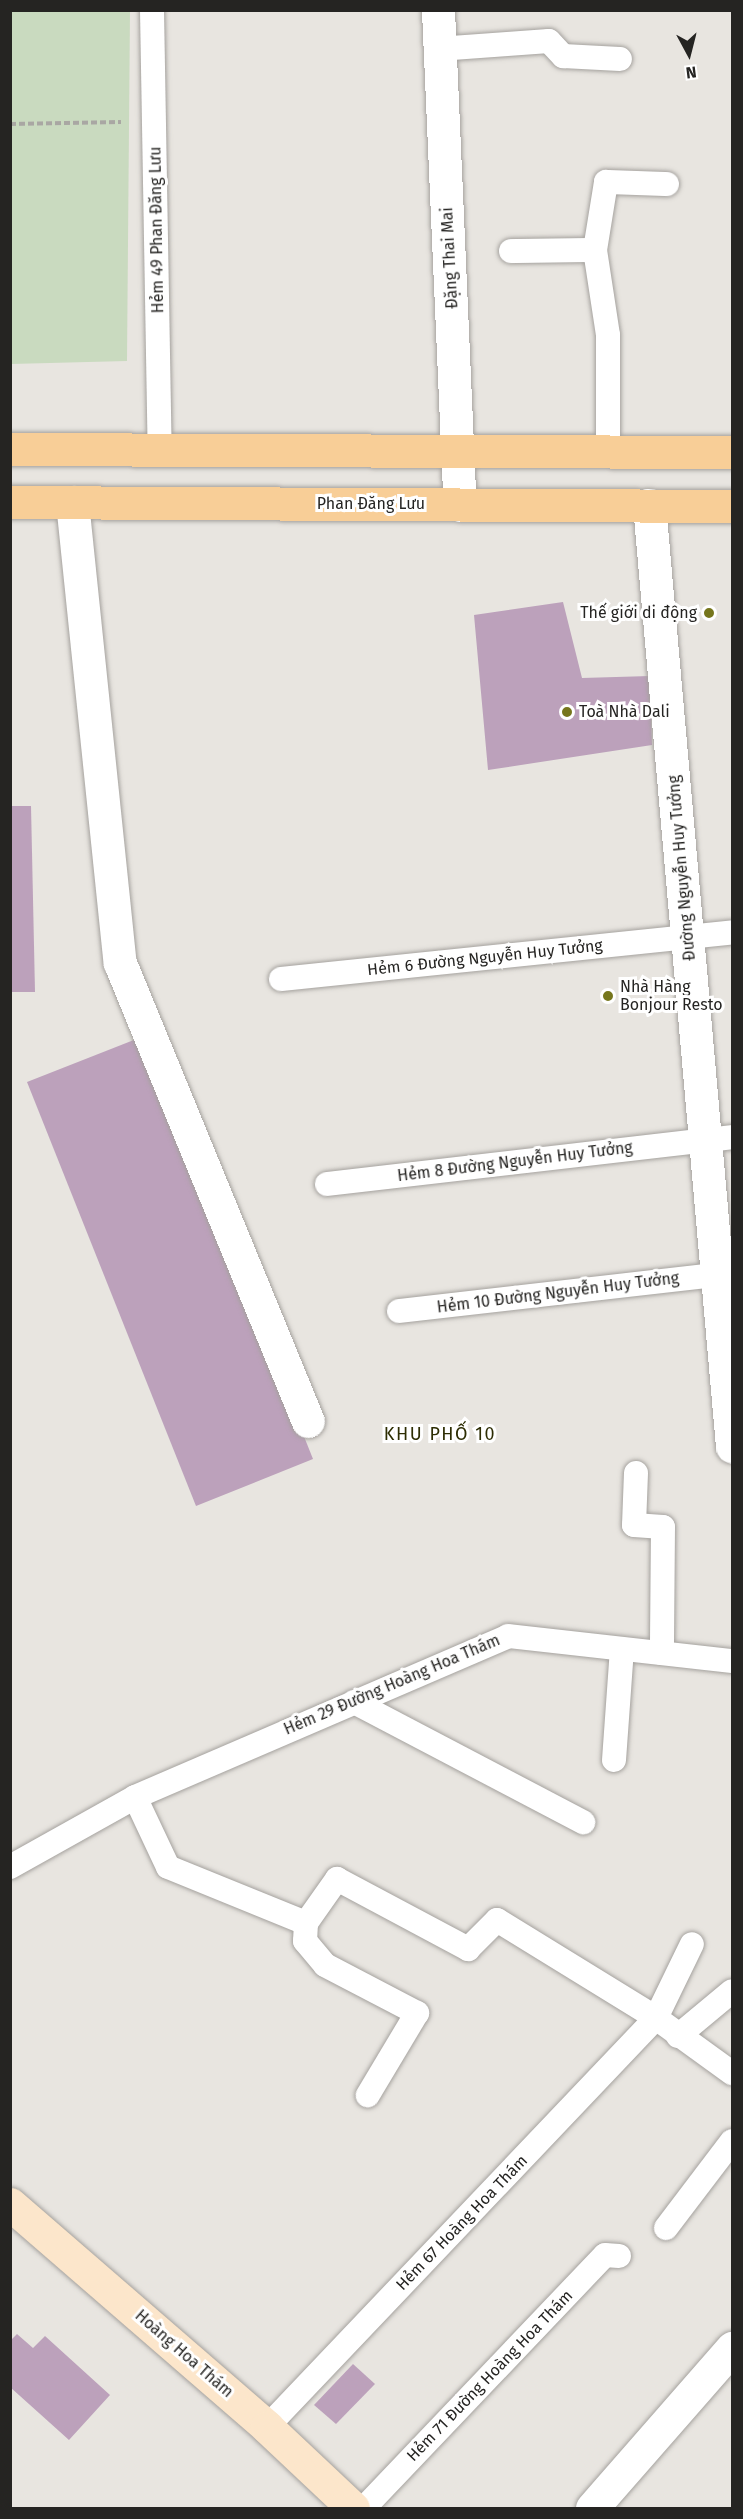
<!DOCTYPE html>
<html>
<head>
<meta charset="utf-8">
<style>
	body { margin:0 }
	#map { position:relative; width:743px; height:2519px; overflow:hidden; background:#e8e5e0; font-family:"Fira Sans",sans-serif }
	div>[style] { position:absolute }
	.green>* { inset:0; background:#c9dabf }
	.building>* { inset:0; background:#bca1bb }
	.path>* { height:4px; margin-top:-2px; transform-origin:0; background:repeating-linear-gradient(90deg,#a9a7a3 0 6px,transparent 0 9px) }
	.roads { filter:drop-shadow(0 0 2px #a5a29e) drop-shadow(0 0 2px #a5a29e) }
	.lane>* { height:24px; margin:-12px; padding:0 12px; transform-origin:12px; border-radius:12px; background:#fff }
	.street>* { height:33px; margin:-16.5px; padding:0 16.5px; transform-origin:16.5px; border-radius:16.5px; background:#fff }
	.secondary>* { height:33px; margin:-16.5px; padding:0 16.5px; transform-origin:16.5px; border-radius:16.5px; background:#fce6cb }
	.primary>* { height:33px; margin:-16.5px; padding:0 16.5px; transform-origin:16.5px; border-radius:16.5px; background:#f8ce97 }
	.dots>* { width:16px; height:16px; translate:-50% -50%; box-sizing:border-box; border:3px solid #fff; border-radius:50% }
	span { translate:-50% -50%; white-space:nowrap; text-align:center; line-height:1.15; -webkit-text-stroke:6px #fff; paint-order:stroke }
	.street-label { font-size:16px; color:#252422 }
	.poi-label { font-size:16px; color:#252422 }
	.right { translate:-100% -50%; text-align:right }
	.left { translate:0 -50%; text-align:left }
	.neighbourhood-label { font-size:18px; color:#2d2d03; letter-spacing:1.5px }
	.frame { position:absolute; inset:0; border:12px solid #252422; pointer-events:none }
	.north { position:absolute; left:659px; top:24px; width:60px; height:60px; -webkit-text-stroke:4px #fff; paint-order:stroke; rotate:173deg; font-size:16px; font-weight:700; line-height:24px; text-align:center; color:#252422 }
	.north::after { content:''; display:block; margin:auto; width:21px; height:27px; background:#252422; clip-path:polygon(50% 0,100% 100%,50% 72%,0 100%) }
</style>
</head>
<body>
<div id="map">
	<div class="green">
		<div style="clip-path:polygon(10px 11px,130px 11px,127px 361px,11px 364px)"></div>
	</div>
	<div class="building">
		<div style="clip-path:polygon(563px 602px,582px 678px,650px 676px,652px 745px,488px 770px,474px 615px)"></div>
		<div style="clip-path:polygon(10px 806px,31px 806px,35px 992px,10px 992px)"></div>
		<div style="clip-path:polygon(144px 1036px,313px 1459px,196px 1506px,27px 1082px)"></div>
		<div style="clip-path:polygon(17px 2334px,33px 2348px,45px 2336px,110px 2395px,69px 2440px,10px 2387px,10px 2341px)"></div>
		<div style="clip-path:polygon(353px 2364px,375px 2384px,336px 2424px,314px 2405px)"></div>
	</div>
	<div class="path">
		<div style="left:10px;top:124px;width:111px;rotate:-1deg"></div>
	</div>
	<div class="roads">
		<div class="lane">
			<div style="left:152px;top:10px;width:439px;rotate:89deg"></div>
			<div style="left:438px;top:49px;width:111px;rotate:-4.1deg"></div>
			<div style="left:549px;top:41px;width:21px;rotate:47deg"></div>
			<div style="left:563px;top:56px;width:57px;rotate:3deg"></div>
			<div style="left:511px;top:251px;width:84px;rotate:-0.7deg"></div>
			<div style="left:608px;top:450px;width:115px;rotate:-90deg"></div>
			<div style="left:608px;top:335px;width:86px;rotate:-98.7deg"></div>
			<div style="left:595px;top:250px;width:69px;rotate:-80.8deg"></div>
			<div style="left:606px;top:182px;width:61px;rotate:1.9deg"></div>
			<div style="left:281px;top:979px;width:453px;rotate:-5.9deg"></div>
			<div style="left:327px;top:1184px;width:408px;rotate:-6.6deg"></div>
			<div style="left:399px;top:1311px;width:319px;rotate:-6.5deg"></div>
			<div style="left:636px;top:1473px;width:52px;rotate:92.2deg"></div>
			<div style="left:634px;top:1525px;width:29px;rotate:4deg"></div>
			<div style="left:663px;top:1527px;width:126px;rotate:90.5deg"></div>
			<div style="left:354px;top:1702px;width:259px;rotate:27.7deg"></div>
			<div style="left:614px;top:1760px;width:111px;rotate:-85.9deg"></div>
			<div style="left:135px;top:1797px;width:77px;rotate:64.8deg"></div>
			<div style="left:168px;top:1867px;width:149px;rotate:22.1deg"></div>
			<div style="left:306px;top:1923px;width:54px;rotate:-54.8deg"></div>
			<div style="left:337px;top:1879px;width:149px;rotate:28.1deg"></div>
			<div style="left:468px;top:1949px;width:41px;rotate:-45deg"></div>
			<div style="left:497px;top:1920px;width:187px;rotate:31.6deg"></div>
			<div style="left:656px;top:2018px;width:82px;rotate:-64.1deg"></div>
			<div style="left:10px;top:1867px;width:143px;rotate:-29.2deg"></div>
			<div style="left:135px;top:1797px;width:406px;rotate:-23.3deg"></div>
			<div style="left:508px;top:1636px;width:225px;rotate:6.4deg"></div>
			<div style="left:306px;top:1923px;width:18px;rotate:93deg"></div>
			<div style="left:305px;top:1941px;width:31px;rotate:50deg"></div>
			<div style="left:325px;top:1965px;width:104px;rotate:27.6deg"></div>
			<div style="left:417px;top:2013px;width:96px;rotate:120.9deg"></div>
			<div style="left:678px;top:2036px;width:70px;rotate:-39.8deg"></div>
			<div style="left:666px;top:2228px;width:109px;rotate:-52.8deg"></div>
			<div style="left:267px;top:2427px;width:564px;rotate:-46.44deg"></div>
			<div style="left:656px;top:2018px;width:94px;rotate:35.9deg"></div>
			<div style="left:364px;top:2508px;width:349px;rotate:-46.4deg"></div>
			<div style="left:605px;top:2255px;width:14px;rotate:4deg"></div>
		</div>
		<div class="street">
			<div style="left:438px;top:10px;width:495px;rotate:87.5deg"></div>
			<div style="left:72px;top:502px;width:463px;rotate:84.1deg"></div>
			<div style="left:120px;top:963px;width:495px;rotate:67.7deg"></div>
			<div style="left:649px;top:505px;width:945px;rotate:84.96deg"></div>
			<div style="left:592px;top:2508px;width:213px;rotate:-48.8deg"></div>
		</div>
		<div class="secondary">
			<div style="left:10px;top:2204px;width:340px;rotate:40.9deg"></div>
			<div style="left:267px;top:2427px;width:118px;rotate:43.3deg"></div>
		</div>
		<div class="primary">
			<div style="left:10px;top:449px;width:722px;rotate:0.24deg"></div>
			<div style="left:10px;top:502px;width:722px;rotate:0.32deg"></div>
		</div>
	</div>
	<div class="dots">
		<div style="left:709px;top:613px;background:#76761c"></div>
		<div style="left:567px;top:712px;background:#76761c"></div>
		<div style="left:608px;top:996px;background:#76761c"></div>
	</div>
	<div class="street-label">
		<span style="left:157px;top:230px;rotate:-91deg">Hẻm 49 Phan Đăng Lưu</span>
		<span style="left:450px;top:258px;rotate:-93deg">Đặng Thai Mai</span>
		<span style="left:371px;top:504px">Phan Đăng Lưu</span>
		<span style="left:682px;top:868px;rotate:-95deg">Đường Nguyễn Huy Tưởng</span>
		<span style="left:485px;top:958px;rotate:-6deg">Hẻm 6 Đường Nguyễn Huy Tưởng</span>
		<span style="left:515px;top:1162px;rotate:-7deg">Hẻm 8 Đường Nguyễn Huy Tưởng</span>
		<span style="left:558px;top:1293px;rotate:-7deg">Hẻm 10 Đường Nguyễn Huy Tưởng</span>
		<span style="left:392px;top:1685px;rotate:-23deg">Hẻm 29 Đường Hoàng Hoa Thám</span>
		<span style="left:462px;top:2223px;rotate:-46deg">Hẻm 67 Hoàng Hoa Thám</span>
		<span style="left:184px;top:2354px;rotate:41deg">Hoàng Hoa Thám</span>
		<span style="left:490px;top:2376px;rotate:-46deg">Hẻm 71 Đường Hoàng Hoa Thám</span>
	</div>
	<div class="poi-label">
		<span class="right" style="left:697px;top:613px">Thế giới di động</span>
		<span class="left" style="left:579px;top:712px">Toà Nhà Dali</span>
		<span class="left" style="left:620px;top:996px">Nhà Hàng<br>Bonjour Resto</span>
	</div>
	<div class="neighbourhood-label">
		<span style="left:440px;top:1434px">KHU PHỐ 10</span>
	</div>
	<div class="frame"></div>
	<div class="north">N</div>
</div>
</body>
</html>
